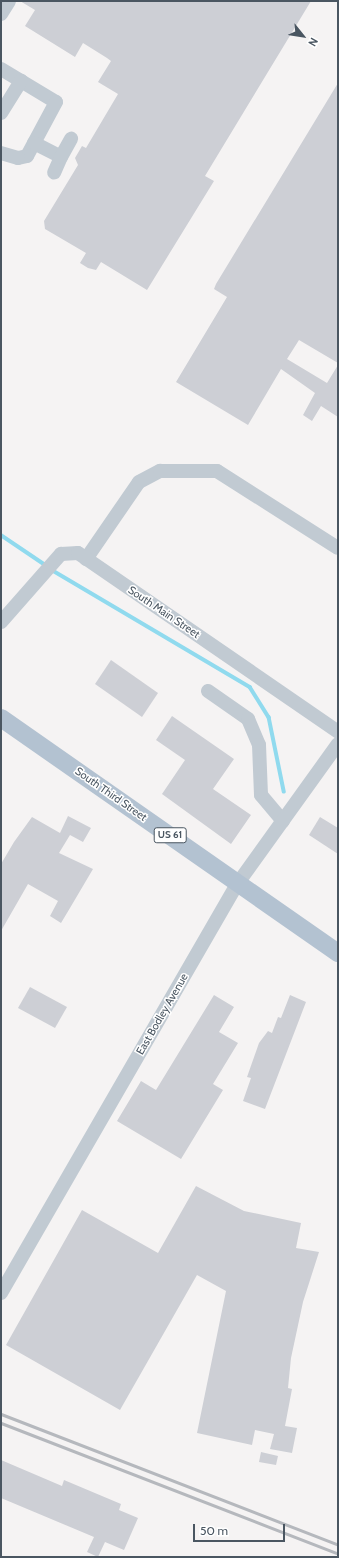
<!DOCTYPE html>
<html>
<head>
<meta charset="utf-8">
<style>
	body { margin:0 }
	#map { position:relative; width:339px; height:1558px; overflow:hidden; background:#f5f3f3; font-family:Cabin,sans-serif }
	div>[style] { position:absolute }
	.stream>* { height:3.5px; margin:-1.75px; padding:0 1.75px; transform-origin:1.75px; border-radius:1.75px; background:#90daee }
	.building>* { inset:0; background:#cdcfd5 }
	.minor>* { height:14px; margin:-7px; padding:0 7px; transform-origin:7px; border-radius:7px; background:#c1cad2 }
	.major>* { height:18px; margin:-9px; padding:0 9px; transform-origin:9px; border-radius:9px; background:#b3c2d1 }
	.rail>* { height:3px; margin:-1.5px; padding:0 1.5px; transform-origin:1.5px; border-radius:1.5px; background:#b5b8bd }
	span { translate:-50% -50%; white-space:nowrap; text-align:center; line-height:1.15; -webkit-text-stroke:3px #fff; paint-order:stroke }
	.shield-label span { padding:1px 3px; background:#fff; border:1px solid; border-radius:3px; -webkit-text-stroke-width:0 }
	.shield-label { font-size:10px; color:#4a5661; font-weight:700 }
	.street-label { font-size:11px; color:#4a5661 }
	.frame { position:absolute; inset:0; border:2px solid #4a5661; pointer-events:none }
	.north { position:absolute; left:283px; top:16px; width:40px; height:40px; -webkit-text-stroke:3px #fff; paint-order:stroke; rotate:120deg; font-size:11px; font-weight:700; line-height:16px; text-align:center; color:#4a5661 }
	.north::after { content:''; display:block; margin:auto; width:14px; height:18px; background:#4a5661; clip-path:polygon(50% 0,100% 100%,50% 72%,0 100%) }
	.scale { position:absolute; left:193px; top:1524px; width:92px; height:18px; box-sizing:border-box; border:2px solid #4a5661; border-top:0; padding-left:5px; font-size:12px; line-height:14px; white-space:nowrap; color:#4a5661; -webkit-text-stroke:3px #fff; paint-order:stroke }
</style>
</head>
<body>
<div id="map">
	<div class="stream">
		<div style="left:1px;top:535px;width:55px;rotate:34deg"></div>
		<div style="left:52px;top:570px;width:230px;rotate:30.6deg"></div>
		<div style="left:250px;top:687px;width:36px;rotate:58deg"></div>
		<div style="left:269px;top:717px;width:76px;rotate:78.5deg"></div>
	</div>
	<div class="building">
		<div style="clip-path:polygon(20px 1px,311px 1px,205px 176px,214px 181px,147px 290px,101px 262px,96px 270px,88px 268px,80px 263px,86px 253px,45px 229px,44px 221px,78px 165px,75px 158px,82px 146px,86px 148px,118px 94px,98px 82px,111px 61px,107px 58px,83px 43px,75px 57px,25px 26px,35px 10px)"></div>
		<div style="clip-path:polygon(338px 83px,338px 363px,299px 340px,287px 359px,327px 383px,338px 365px,338px 417px,321px 406px,312px 421px,303px 415px,315px 393px,281px 369px,248px 425px,176px 382px,227px 297px,214px 289px,216px 284px)"></div>
		<div style="clip-path:polygon(111px 660px,158px 693px,142px 717px,95px 684px)"></div>
		<div style="clip-path:polygon(172px 716px,234px 759px,213px 789px,251px 815px,231px 844px,162px 794px,185px 760px,156px 740px)"></div>
		<div style="clip-path:polygon(68px 816px,91px 828px,83px 842px,70px 835px,59px 853px,93px 869px,70px 908px,61px 923px,50px 916px,58px 901px,28px 884px,1px 931px,1px 864px,14px 842px,32px 817px,60px 833px)"></div>
		<div style="clip-path:polygon(320px 817px,338px 828px,338px 854px,309px 835px)"></div>
		<div style="clip-path:polygon(30px 987px,67px 1007px,55px 1028px,18px 1008px)"></div>
		<div style="clip-path:polygon(214px 995px,234px 1007px,219px 1032px,238px 1043px,213px 1084px,223px 1090px,181px 1159px,117px 1121px,141px 1081px,156px 1090px)"></div>
		<div style="clip-path:polygon(290px 995px,306px 1002px,265px 1109px,243px 1101px,251px 1078px,247px 1077px,259px 1043px,268px 1031px,272px 1033px,278px 1017px,281px 1018px)"></div>
		<div style="clip-path:polygon(196px 1186px,244px 1211px,301px 1223px,296px 1248px,319px 1252px,303px 1302px,291px 1358px,288px 1388px,292px 1389px,285px 1426px,297px 1428px,292px 1453px,270px 1449px,274px 1434px,255px 1430px,252px 1445px,197px 1433px,226px 1291px,197px 1275px,120px 1410px,6px 1345px,82px 1210px,158px 1253px)"></div>
		<div style="clip-path:polygon(261px 1452px,278px 1456px,276px 1465px,259px 1462px)"></div>
		<div style="clip-path:polygon(1px 1460px,62px 1486px,64px 1480px,121px 1504px,119px 1510px,138px 1518px,124px 1550px,105px 1542px,98px 1557px,87px 1552px,94px 1537px,1px 1498px)"></div>
	</div>
	<div class="minor">
		<div style="left:1px;top:14px;width:15px;rotate:-58deg"></div>
		<div style="left:1px;top:69px;width:64px;rotate:31deg"></div>
		<div style="left:56px;top:102px;width:61px;rotate:118.2deg"></div>
		<div style="left:27px;top:156px;width:9px;rotate:167deg"></div>
		<div style="left:18px;top:158px;width:18px;rotate:-164deg"></div>
		<div style="left:1px;top:113px;width:38px;rotate:-58deg"></div>
		<div style="left:34px;top:143px;width:30px;rotate:27deg"></div>
		<div style="left:61px;top:157px;width:17px;rotate:114deg"></div>
		<div style="left:61px;top:157px;width:21px;rotate:-61deg"></div>
		<div style="left:86px;top:559px;width:93px;rotate:-55.5deg"></div>
		<div style="left:139px;top:482px;width:24px;rotate:-28deg"></div>
		<div style="left:160px;top:471px;width:57px"></div>
		<div style="left:217px;top:471px;width:143px;rotate:32.5deg"></div>
		<div style="left:1px;top:622px;width:91px;rotate:-48.6deg"></div>
		<div style="left:61px;top:554px;width:17px;rotate:-3deg"></div>
		<div style="left:78px;top:553px;width:316px;rotate:34.5deg"></div>
		<div style="left:208px;top:691px;width:49px;rotate:35deg"></div>
		<div style="left:248px;top:719px;width:28px;rotate:67deg"></div>
		<div style="left:259px;top:745px;width:50px;rotate:87.7deg"></div>
		<div style="left:261px;top:795px;width:34px;rotate:50deg"></div>
		<div style="left:1px;top:1293px;width:474px;rotate:-60deg"></div>
		<div style="left:238px;top:883px;width:171px;rotate:-54.3deg"></div>
	</div>
	<div class="major">
		<div style="left:1px;top:718px;width:411px;rotate:34.9deg"></div>
	</div>
	<div class="rail">
		<div style="left:1px;top:1414px;width:362px;rotate:21.2deg"></div>
		<div style="left:1px;top:1423px;width:362px;rotate:21.2deg"></div>
	</div>
	<div class="shield-label">
		<span style="left:170px;top:835px">US 61</span>
	</div>
	<div class="street-label">
		<span style="left:164px;top:612px;rotate:34deg">South Main Street</span>
		<span style="left:111px;top:794px;rotate:35deg">South Third Street</span>
		<span style="left:162px;top:1014px;rotate:-60deg">East Bodley Avenue</span>
	</div>
	<div class="frame"></div>
	<div class="north">N</div>
	<div class="scale">50 m</div>
</div>
</body>
</html>
